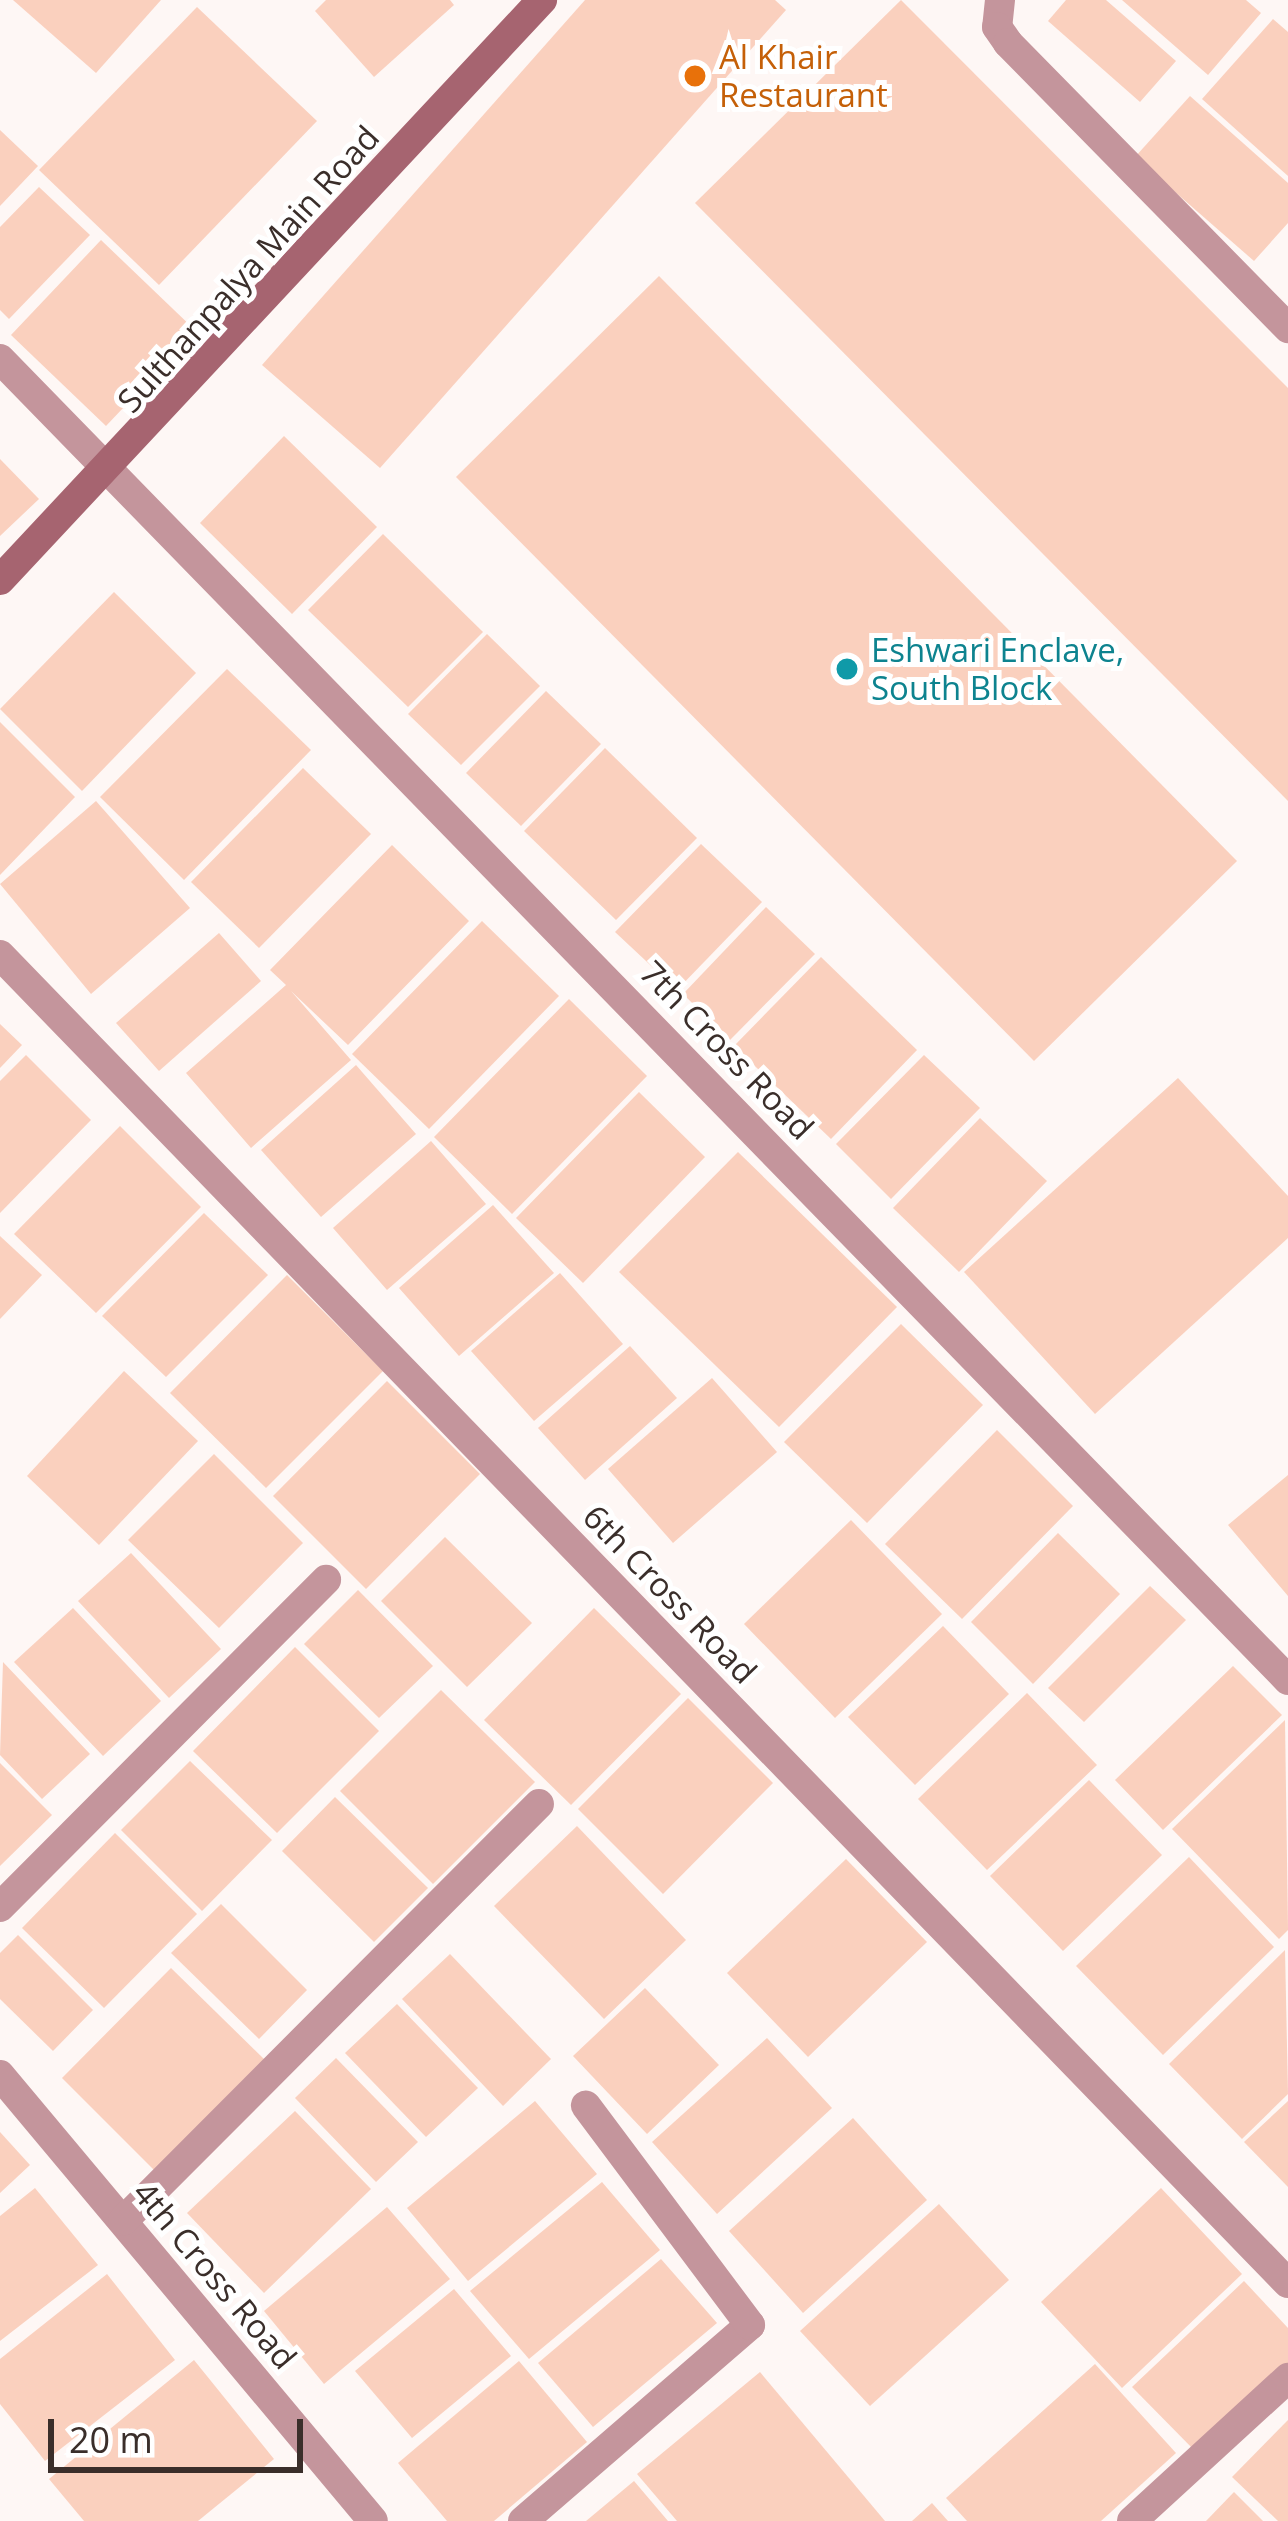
<!DOCTYPE html>
<html>
<head>
<meta charset="utf-8">
<style>
	body { margin:0 }
	#map { position:relative; width:1288px; height:2521px; overflow:hidden; background:#fef7f5; font-family:"Open Sans",sans-serif }
	div>[style] { position:absolute }
	.building>* { inset:0; background:#fad0be }
	.street>* { height:30px; margin:-15px; padding:0 15px; transform-origin:15px; border-radius:15px; background:#c4959c }
	.secondary>* { height:30px; margin:-15px; padding:0 15px; transform-origin:15px; border-radius:15px; background:#a66470 }
	.dots>* { width:33px; height:33px; translate:-50% -50%; box-sizing:border-box; border:6px solid #fff; border-radius:50% }
	span { translate:-50% -50%; white-space:nowrap; text-align:center; line-height:1.15; -webkit-text-stroke:10px #fff; paint-order:stroke }
	.food-label { font-size:33px; color:#c56008 }
	.left { translate:0 -50%; text-align:left }
	.street-label { font-size:33px; color:#3a2e2a }
	.culture-label { font-size:33px; color:#0d838f }
	.scale { position:absolute; left:48px; top:2419px; width:255px; height:54px; box-sizing:border-box; border:6px solid #3a2e2a; border-top:0; padding-left:15px; font-size:36px; line-height:42px; white-space:nowrap; color:#3a2e2a; -webkit-text-stroke:9px #fff; paint-order:stroke }
</style>
</head>
<body>
<div id="map">
	<div class="building">
		<div style="clip-path:polygon(13px 0,161px 0,96px 73px)"></div>
		<div style="clip-path:polygon(326px 0,450px 0,454px 5px,374px 77px,315px 11px)"></div>
		<div style="clip-path:polygon(585px 0,775px 0,786px 10px,380px 468px,262px 365px)"></div>
		<div style="clip-path:polygon(901px 0,1288px 388px,1288px 801px,695px 203px)"></div>
		<div style="clip-path:polygon(1066px 0,1106px 0,1176px 61px,1140px 102px,1048px 21px)"></div>
		<div style="clip-path:polygon(1122px 0,1246px 0,1261px 13px,1208px 75px)"></div>
		<div style="clip-path:polygon(197px 7px,317px 121px,159px 285px,39px 170px)"></div>
		<div style="clip-path:polygon(1273px 19px,1288px 32px,1288px 176px,1202px 99px)"></div>
		<div style="clip-path:polygon(1190px 96px,1288px 183px,1288px 223px,1254px 261px,1135px 157px)"></div>
		<div style="clip-path:polygon(0 130px,38px 166px,0 206px)"></div>
		<div style="clip-path:polygon(39px 187px,90px 235px,9px 319px,0 310px,0 227px)"></div>
		<div style="clip-path:polygon(101px 240px,196px 331px,106px 426px,11px 335px)"></div>
		<div style="clip-path:polygon(659px 276px,1237px 861px,1034px 1061px,456px 477px)"></div>
		<div style="clip-path:polygon(284px 436px,377px 527px,292px 614px,200px 523px)"></div>
		<div style="clip-path:polygon(0 459px,39px 499px,0 536px)"></div>
		<div style="clip-path:polygon(383px 534px,483px 632px,408px 707px,308px 610px)"></div>
		<div style="clip-path:polygon(114px 592px,196px 673px,82px 791px,0 709px)"></div>
		<div style="clip-path:polygon(487px 634px,540px 686px,461px 765px,408px 714px)"></div>
		<div style="clip-path:polygon(227px 669px,311px 750px,184px 880px,100px 797px)"></div>
		<div style="clip-path:polygon(546px 691px,601px 744px,521px 826px,466px 773px)"></div>
		<div style="clip-path:polygon(0 722px,75px 797px,0 875px)"></div>
		<div style="clip-path:polygon(605px 748px,697px 838px,616px 920px,524px 831px)"></div>
		<div style="clip-path:polygon(303px 768px,371px 834px,259px 948px,191px 882px)"></div>
		<div style="clip-path:polygon(96px 801px,190px 908px,91px 994px,0 884px)"></div>
		<div style="clip-path:polygon(701px 844px,762px 902px,677px 990px,615px 932px)"></div>
		<div style="clip-path:polygon(392px 845px,469px 921px,348px 1045px,291px 991px,351px 1060px,251px 1148px,186px 1073px,286px 985px,270px 970px)"></div>
		<div style="clip-path:polygon(766px 907px,815px 954px,730px 1040px,683px 994px)"></div>
		<div style="clip-path:polygon(482px 921px,559px 996px,429px 1129px,352px 1054px)"></div>
		<div style="clip-path:polygon(219px 933px,261px 981px,159px 1071px,116px 1023px)"></div>
		<div style="clip-path:polygon(821px 957px,917px 1050px,831px 1139px,734px 1046px)"></div>
		<div style="clip-path:polygon(569px 999px,647px 1076px,512px 1214px,434px 1137px)"></div>
		<div style="clip-path:polygon(0 1024px,22px 1045px,0 1068px)"></div>
		<div style="clip-path:polygon(26px 1055px,91px 1120px,0 1213px,0 1081px)"></div>
		<div style="clip-path:polygon(924px 1055px,980px 1108px,891px 1199px,836px 1144px)"></div>
		<div style="clip-path:polygon(356px 1065px,416px 1134px,321px 1217px,261px 1150px)"></div>
		<div style="clip-path:polygon(1178px 1078px,1288px 1196px,1288px 1238px,1095px 1414px,964px 1272px)"></div>
		<div style="clip-path:polygon(639px 1092px,705px 1157px,583px 1283px,516px 1218px)"></div>
		<div style="clip-path:polygon(980px 1118px,1047px 1181px,959px 1272px,893px 1208px)"></div>
		<div style="clip-path:polygon(120px 1126px,201px 1207px,96px 1313px,14px 1234px)"></div>
		<div style="clip-path:polygon(431px 1141px,486px 1204px,387px 1290px,333px 1228px)"></div>
		<div style="clip-path:polygon(738px 1152px,897px 1307px,779px 1427px,619px 1272px)"></div>
		<div style="clip-path:polygon(493px 1205px,554px 1273px,459px 1356px,399px 1288px)"></div>
		<div style="clip-path:polygon(204px 1213px,268px 1275px,166px 1377px,102px 1316px)"></div>
		<div style="clip-path:polygon(0 1236px,42px 1275px,0 1319px)"></div>
		<div style="clip-path:polygon(560px 1273px,623px 1344px,534px 1421px,471px 1351px)"></div>
		<div style="clip-path:polygon(287px 1275px,383px 1371px,266px 1488px,170px 1393px)"></div>
		<div style="clip-path:polygon(901px 1324px,983px 1405px,867px 1523px,784px 1442px)"></div>
		<div style="clip-path:polygon(630px 1346px,677px 1398px,585px 1480px,538px 1428px)"></div>
		<div style="clip-path:polygon(124px 1371px,198px 1441px,99px 1545px,27px 1476px)"></div>
		<div style="clip-path:polygon(712px 1378px,777px 1452px,673px 1543px,608px 1469px)"></div>
		<div style="clip-path:polygon(387px 1381px,480px 1474px,366px 1589px,273px 1496px)"></div>
		<div style="clip-path:polygon(997px 1430px,1073px 1506px,962px 1619px,885px 1544px)"></div>
		<div style="clip-path:polygon(214px 1454px,303px 1543px,219px 1628px,128px 1540px)"></div>
		<div style="clip-path:polygon(1288px 1475px,1288px 1596px,1228px 1525px)"></div>
		<div style="clip-path:polygon(851px 1520px,942px 1614px,835px 1718px,744px 1624px)"></div>
		<div style="clip-path:polygon(1058px 1533px,1120px 1594px,1033px 1684px,971px 1622px)"></div>
		<div style="clip-path:polygon(445px 1537px,532px 1623px,467px 1687px,381px 1601px)"></div>
		<div style="clip-path:polygon(131px 1553px,221px 1649px,169px 1698px,78px 1601px)"></div>
		<div style="clip-path:polygon(1150px 1586px,1186px 1620px,1084px 1722px,1048px 1688px)"></div>
		<div style="clip-path:polygon(358px 1590px,433px 1666px,379px 1718px,304px 1644px)"></div>
		<div style="clip-path:polygon(73px 1608px,161px 1701px,103px 1756px,14px 1662px)"></div>
		<div style="clip-path:polygon(594px 1608px,681px 1694px,571px 1805px,484px 1720px)"></div>
		<div style="clip-path:polygon(943px 1626px,1009px 1694px,915px 1785px,848px 1717px)"></div>
		<div style="clip-path:polygon(295px 1647px,379px 1731px,277px 1833px,193px 1751px)"></div>
		<div style="clip-path:polygon(3px 1662px,90px 1754px,42px 1799px,0 1755px)"></div>
		<div style="clip-path:polygon(1233px 1666px,1282px 1715px,1163px 1830px,1115px 1780px)"></div>
		<div style="clip-path:polygon(441px 1690px,535px 1782px,433px 1884px,340px 1791px)"></div>
		<div style="clip-path:polygon(1027px 1693px,1097px 1765px,987px 1870px,918px 1799px)"></div>
		<div style="clip-path:polygon(688px 1698px,773px 1783px,663px 1894px,578px 1809px)"></div>
		<div style="clip-path:polygon(1285px 1720px,1288px 1930px,1279px 1939px,1172px 1829px)"></div>
		<div style="clip-path:polygon(190px 1761px,272px 1840px,202px 1911px,121px 1830px)"></div>
		<div style="clip-path:polygon(0 1763px,52px 1815px,0 1866px)"></div>
		<div style="clip-path:polygon(1089px 1780px,1162px 1855px,1063px 1951px,990px 1876px)"></div>
		<div style="clip-path:polygon(335px 1797px,428px 1888px,374px 1942px,282px 1851px)"></div>
		<div style="clip-path:polygon(577px 1826px,686px 1940px,604px 2019px,494px 1906px)"></div>
		<div style="clip-path:polygon(115px 1833px,197px 1914px,104px 2008px,22px 1928px)"></div>
		<div style="clip-path:polygon(1189px 1857px,1274px 1947px,1163px 2055px,1076px 1966px)"></div>
		<div style="clip-path:polygon(846px 1859px,927px 1942px,808px 2057px,727px 1973px)"></div>
		<div style="clip-path:polygon(221px 1904px,307px 1990px,259px 2039px,171px 1953px)"></div>
		<div style="clip-path:polygon(18px 1935px,93px 2010px,53px 2051px,0 1999px,0 1953px)"></div>
		<div style="clip-path:polygon(1285px 1950px,1288px 2094px,1242px 2139px,1169px 2064px)"></div>
		<div style="clip-path:polygon(450px 1954px,551px 2059px,503px 2106px,402px 1999px)"></div>
		<div style="clip-path:polygon(171px 1968px,265px 2060px,155px 2171px,62px 2078px)"></div>
		<div style="clip-path:polygon(645px 1988px,719px 2065px,647px 2134px,573px 2056px)"></div>
		<div style="clip-path:polygon(397px 2004px,478px 2088px,426px 2137px,345px 2053px)"></div>
		<div style="clip-path:polygon(767px 2038px,832px 2108px,717px 2214px,652px 2142px)"></div>
		<div style="clip-path:polygon(336px 2058px,418px 2142px,376px 2182px,295px 2098px)"></div>
		<div style="clip-path:polygon(535px 2101px,597px 2174px,468px 2281px,407px 2208px)"></div>
		<div style="clip-path:polygon(1288px 2101px,1288px 2187px,1244px 2142px)"></div>
		<div style="clip-path:polygon(295px 2111px,371px 2189px,264px 2293px,187px 2213px)"></div>
		<div style="clip-path:polygon(853px 2118px,927px 2200px,803px 2313px,729px 2231px)"></div>
		<div style="clip-path:polygon(0 2132px,30px 2165px,0 2193px)"></div>
		<div style="clip-path:polygon(602px 2182px,660px 2250px,529px 2359px,470px 2291px)"></div>
		<div style="clip-path:polygon(35px 2188px,98px 2265px,0 2341px,0 2216px)"></div>
		<div style="clip-path:polygon(1161px 2188px,1242px 2274px,1122px 2388px,1041px 2302px)"></div>
		<div style="clip-path:polygon(939px 2204px,1009px 2280px,870px 2406px,800px 2331px)"></div>
		<div style="clip-path:polygon(387px 2207px,450px 2279px,324px 2384px,264px 2311px)"></div>
		<div style="clip-path:polygon(661px 2259px,717px 2323px,593px 2427px,538px 2363px)"></div>
		<div style="clip-path:polygon(107px 2274px,175px 2360px,45px 2461px,0 2404px,0 2359px)"></div>
		<div style="clip-path:polygon(1244px 2281px,1288px 2328px,1288px 2363px,1195px 2451px,1132px 2387px)"></div>
		<div style="clip-path:polygon(454px 2289px,511px 2356px,412px 2438px,355px 2371px)"></div>
		<div style="clip-path:polygon(194px 2360px,274px 2459px,198px 2521px,84px 2521px,49px 2479px)"></div>
		<div style="clip-path:polygon(519px 2361px,587px 2442px,494px 2521px,447px 2521px,398px 2463px)"></div>
		<div style="clip-path:polygon(1095px 2364px,1176px 2453px,1101px 2521px,967px 2521px,946px 2498px)"></div>
		<div style="clip-path:polygon(760px 2372px,885px 2521px,677px 2521px,637px 2474px)"></div>
		<div style="clip-path:polygon(1288px 2420px,1288px 2521px,1278px 2521px,1232px 2477px)"></div>
		<div style="clip-path:polygon(634px 2481px,668px 2521px,586px 2521px)"></div>
		<div style="clip-path:polygon(1234px 2492px,1263px 2521px,1206px 2521px)"></div>
		<div style="clip-path:polygon(932px 2503px,948px 2521px,912px 2521px)"></div>
	</div>
	<div class="street">
		<div style="left:1000px;top:0;width:27px;rotate:96deg"></div>
		<div style="left:997px;top:27px;width:19px;rotate:55deg"></div>
		<div style="left:1008px;top:43px;width:400px;rotate:45.5deg"></div>
		<div style="left:0;top:359px;width:1845px;rotate:45.72deg"></div>
		<div style="left:0;top:955px;width:1850px;rotate:45.88deg"></div>
		<div style="left:0;top:1907px;width:462px;rotate:-45.1deg"></div>
		<div style="left:0;top:2075px;width:581px;rotate:50.09deg"></div>
		<div style="left:123px;top:2221px;width:589px;rotate:-45.07deg"></div>
		<div style="left:523px;top:2521px;width:300px;rotate:-40.8deg"></div>
		<div style="left:750px;top:2325px;width:274px;rotate:-126.8deg"></div>
		<div style="left:1132px;top:2521px;width:212px;rotate:-42.5deg"></div>
	</div>
	<div class="secondary">
		<div style="left:0;top:580px;width:794px;rotate:-46.94deg"></div>
	</div>
	<div class="dots">
		<div style="left:695px;top:76px;background:#e8710a"></div>
		<div style="left:847px;top:669px;background:#0f9aa8"></div>
	</div>
	<div class="food-label">
		<span class="left" style="left:719px;top:76px">Al Khair<br>Restaurant</span>
	</div>
	<div class="street-label">
		<span style="left:248px;top:269px;rotate:-48deg">Sulthanpalya Main Road</span>
		<span style="left:727px;top:1050px;rotate:46deg">7th Cross Road</span>
		<span style="left:670px;top:1594px;rotate:46deg">6th Cross Road</span>
		<span style="left:215px;top:2275px;rotate:50deg">4th Cross Road</span>
	</div>
	<div class="culture-label">
		<span class="left" style="left:871px;top:669px">Eshwari Enclave,<br>South Block</span>
	</div>
	<div class="scale">20 m</div>
</div>
</body>
</html>
